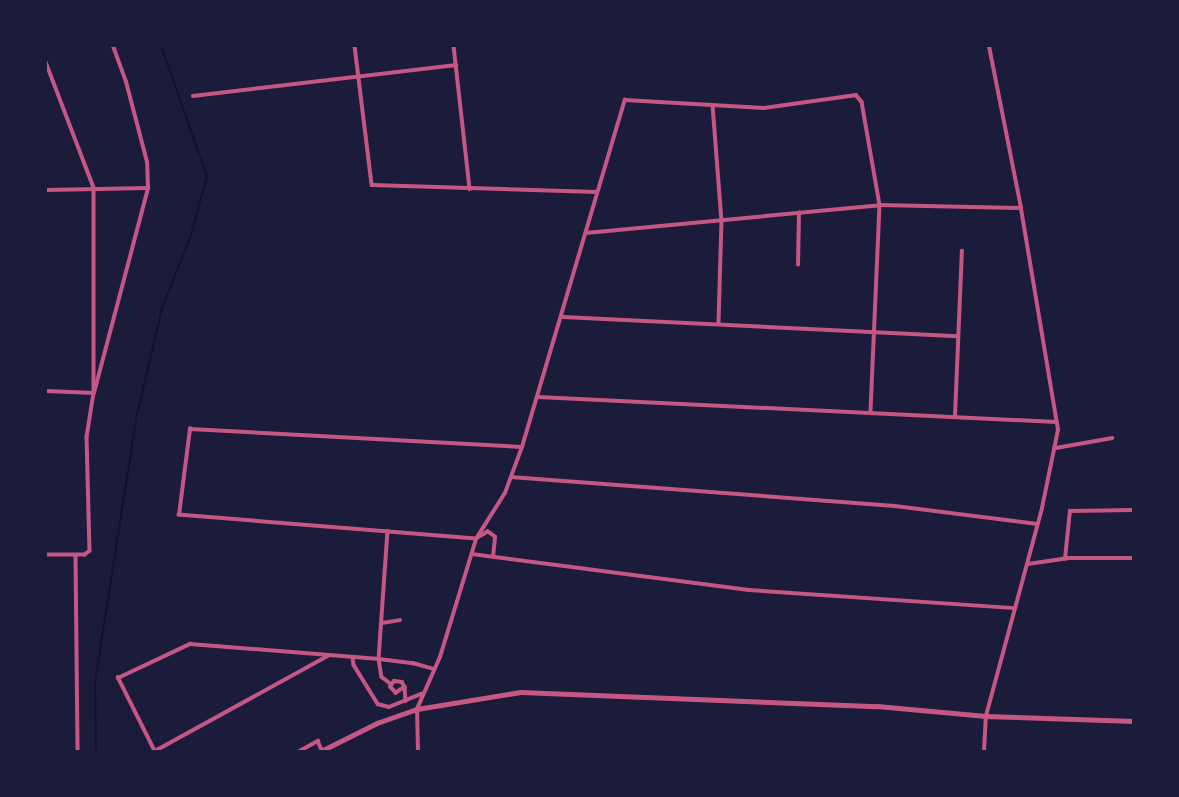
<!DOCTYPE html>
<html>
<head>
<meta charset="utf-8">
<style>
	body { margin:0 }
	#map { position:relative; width:1179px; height:797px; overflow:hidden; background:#1b1b3a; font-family:Inter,sans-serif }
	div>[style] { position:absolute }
	.stream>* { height:2px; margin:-1px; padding:0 1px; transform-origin:1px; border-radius:1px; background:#12122b }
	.minor>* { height:3.5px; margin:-1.75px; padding:0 1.75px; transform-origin:1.75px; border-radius:1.75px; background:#c65784 }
	.tertiary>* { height:4.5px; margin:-2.25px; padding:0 2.25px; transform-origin:2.25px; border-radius:2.25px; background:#c65784 }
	span { translate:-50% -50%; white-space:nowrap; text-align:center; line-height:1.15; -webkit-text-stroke:7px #1b1b3a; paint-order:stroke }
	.frame { position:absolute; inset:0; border:47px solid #1b1b3a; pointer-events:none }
</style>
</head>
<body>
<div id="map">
	<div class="stream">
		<div style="left:96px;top:752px;width:70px;rotate:-90.8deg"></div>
		<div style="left:95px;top:682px;width:270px;rotate:-81.1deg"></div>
		<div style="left:137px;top:415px;width:110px;rotate:-76.8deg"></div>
		<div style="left:162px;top:308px;width:79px;rotate:-68.3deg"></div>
		<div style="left:191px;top:235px;width:61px;rotate:-74.8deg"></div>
		<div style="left:207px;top:176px;width:138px;rotate:-109.5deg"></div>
	</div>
	<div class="minor">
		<div style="left:355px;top:46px;width:140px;rotate:83deg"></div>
		<div style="left:372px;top:185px;width:225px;rotate:1.8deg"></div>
		<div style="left:454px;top:46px;width:144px;rotate:83.6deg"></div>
		<div style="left:46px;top:62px;width:135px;rotate:69.1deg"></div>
		<div style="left:94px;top:188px;width:205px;rotate:90deg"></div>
		<div style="left:94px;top:393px;width:45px;rotate:99deg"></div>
		<div style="left:87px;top:437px;width:114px;rotate:88.5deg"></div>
		<div style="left:90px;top:551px;width:6px;rotate:141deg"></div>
		<div style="left:85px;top:555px;width:39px;rotate:180deg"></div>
		<div style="left:193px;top:96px;width:265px;rotate:-6.7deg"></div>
		<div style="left:713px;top:105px;width:116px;rotate:85.6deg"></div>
		<div style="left:722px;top:221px;width:103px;rotate:91.7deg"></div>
		<div style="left:46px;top:190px;width:102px;rotate:-1.1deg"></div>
		<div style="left:148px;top:188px;width:26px;rotate:-92deg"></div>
		<div style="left:147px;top:162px;width:83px;rotate:-104.7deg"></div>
		<div style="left:126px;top:82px;width:38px;rotate:-110deg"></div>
		<div style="left:586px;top:233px;width:295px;rotate:-5.4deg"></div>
		<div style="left:880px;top:205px;width:141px;rotate:1.2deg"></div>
		<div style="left:798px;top:265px;width:52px;rotate:-88.9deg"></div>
		<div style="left:563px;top:317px;width:395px;rotate:2.8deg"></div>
		<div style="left:46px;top:391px;width:48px;rotate:2.4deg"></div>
		<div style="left:94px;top:393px;width:212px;rotate:-75.2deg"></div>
		<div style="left:538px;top:397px;width:519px;rotate:2.76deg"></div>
		<div style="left:955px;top:416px;width:165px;rotate:-87.6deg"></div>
		<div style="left:1056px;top:448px;width:57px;rotate:-10.1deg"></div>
		<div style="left:511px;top:477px;width:385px;rotate:4.3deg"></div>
		<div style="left:895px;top:506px;width:143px;rotate:7.2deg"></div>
		<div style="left:388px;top:531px;width:128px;rotate:94deg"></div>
		<div style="left:379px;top:659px;width:18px;rotate:81deg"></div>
		<div style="left:382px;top:677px;width:11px;rotate:38deg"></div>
		<div style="left:472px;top:554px;width:279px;rotate:7.4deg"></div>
		<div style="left:749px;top:590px;width:266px;rotate:3.9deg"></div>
		<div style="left:76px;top:555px;width:197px;rotate:89.4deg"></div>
		<div style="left:493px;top:557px;width:20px;rotate:-84deg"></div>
		<div style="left:495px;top:537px;width:9px;rotate:-144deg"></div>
		<div style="left:488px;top:532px;width:14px;rotate:150deg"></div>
		<div style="left:476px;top:539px;width:298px;rotate:-175.4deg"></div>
		<div style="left:179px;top:515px;width:87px;rotate:-82.7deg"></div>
		<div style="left:190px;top:429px;width:332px;rotate:3.1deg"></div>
		<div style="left:1065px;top:559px;width:48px;rotate:-84.1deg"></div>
		<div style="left:1070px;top:511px;width:64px;rotate:-0.9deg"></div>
		<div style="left:1028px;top:564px;width:41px;rotate:-8.3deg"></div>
		<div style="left:1069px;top:558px;width:65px"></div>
		<div style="left:382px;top:623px;width:18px;rotate:-9deg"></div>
		<div style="left:353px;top:657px;width:8px;rotate:83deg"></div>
		<div style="left:354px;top:665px;width:46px;rotate:58.4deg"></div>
		<div style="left:378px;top:704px;width:11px;rotate:15deg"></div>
		<div style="left:389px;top:707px;width:35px;rotate:-22deg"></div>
		<div style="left:405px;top:687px;width:11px;rotate:146deg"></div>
		<div style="left:396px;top:693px;width:8px;rotate:-135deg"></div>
		<div style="left:390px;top:687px;width:7px;rotate:-56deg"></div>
		<div style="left:394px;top:681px;width:8px;rotate:7deg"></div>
		<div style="left:402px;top:682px;width:6px;rotate:59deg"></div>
		<div style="left:405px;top:687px;width:14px;rotate:86deg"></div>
		<div style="left:155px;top:751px;width:197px;rotate:-28.8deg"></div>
		<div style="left:155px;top:752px;width:83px;rotate:-116.6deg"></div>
		<div style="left:118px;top:678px;width:80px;rotate:-25.3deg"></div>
		<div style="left:190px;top:644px;width:190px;rotate:4.5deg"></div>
		<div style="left:379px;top:659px;width:34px;rotate:7deg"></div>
		<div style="left:413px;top:663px;width:22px;rotate:16deg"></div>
		<div style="left:298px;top:752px;width:23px;rotate:-29deg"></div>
		<div style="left:318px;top:741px;width:10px;rotate:66deg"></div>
		<div style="left:418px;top:752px;width:43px;rotate:-91.3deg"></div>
		<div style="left:417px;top:709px;width:57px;rotate:-66.1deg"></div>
		<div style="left:440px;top:657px;width:123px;rotate:-73deg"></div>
		<div style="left:476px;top:539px;width:54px;rotate:-57.8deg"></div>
		<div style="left:505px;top:493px;width:49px;rotate:-69.7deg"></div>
		<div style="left:522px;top:447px;width:362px;rotate:-73.5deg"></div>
		<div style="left:625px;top:100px;width:139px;rotate:3.3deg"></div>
		<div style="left:764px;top:108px;width:93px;rotate:-8deg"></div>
		<div style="left:856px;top:95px;width:9px;rotate:49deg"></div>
		<div style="left:862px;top:102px;width:105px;rotate:80.1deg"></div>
		<div style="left:880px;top:205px;width:208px;rotate:92.5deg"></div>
		<div style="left:984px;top:752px;width:36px;rotate:-87deg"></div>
		<div style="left:986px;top:716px;width:215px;rotate:-74.9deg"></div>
		<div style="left:1042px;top:508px;width:80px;rotate:-78.4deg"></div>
		<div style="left:1058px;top:430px;width:225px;rotate:-99.5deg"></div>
		<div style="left:1021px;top:208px;width:165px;rotate:-101.2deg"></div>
	</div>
	<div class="tertiary">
		<div style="left:319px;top:752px;width:65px;rotate:-26.6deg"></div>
		<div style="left:377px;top:723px;width:42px;rotate:-19.3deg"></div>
		<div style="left:417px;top:709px;width:105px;rotate:-9.3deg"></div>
		<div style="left:521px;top:692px;width:356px;rotate:2.3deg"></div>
		<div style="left:877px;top:706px;width:109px;rotate:5.2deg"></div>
		<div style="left:986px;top:716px;width:148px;rotate:1.9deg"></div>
	</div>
	<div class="frame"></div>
</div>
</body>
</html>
